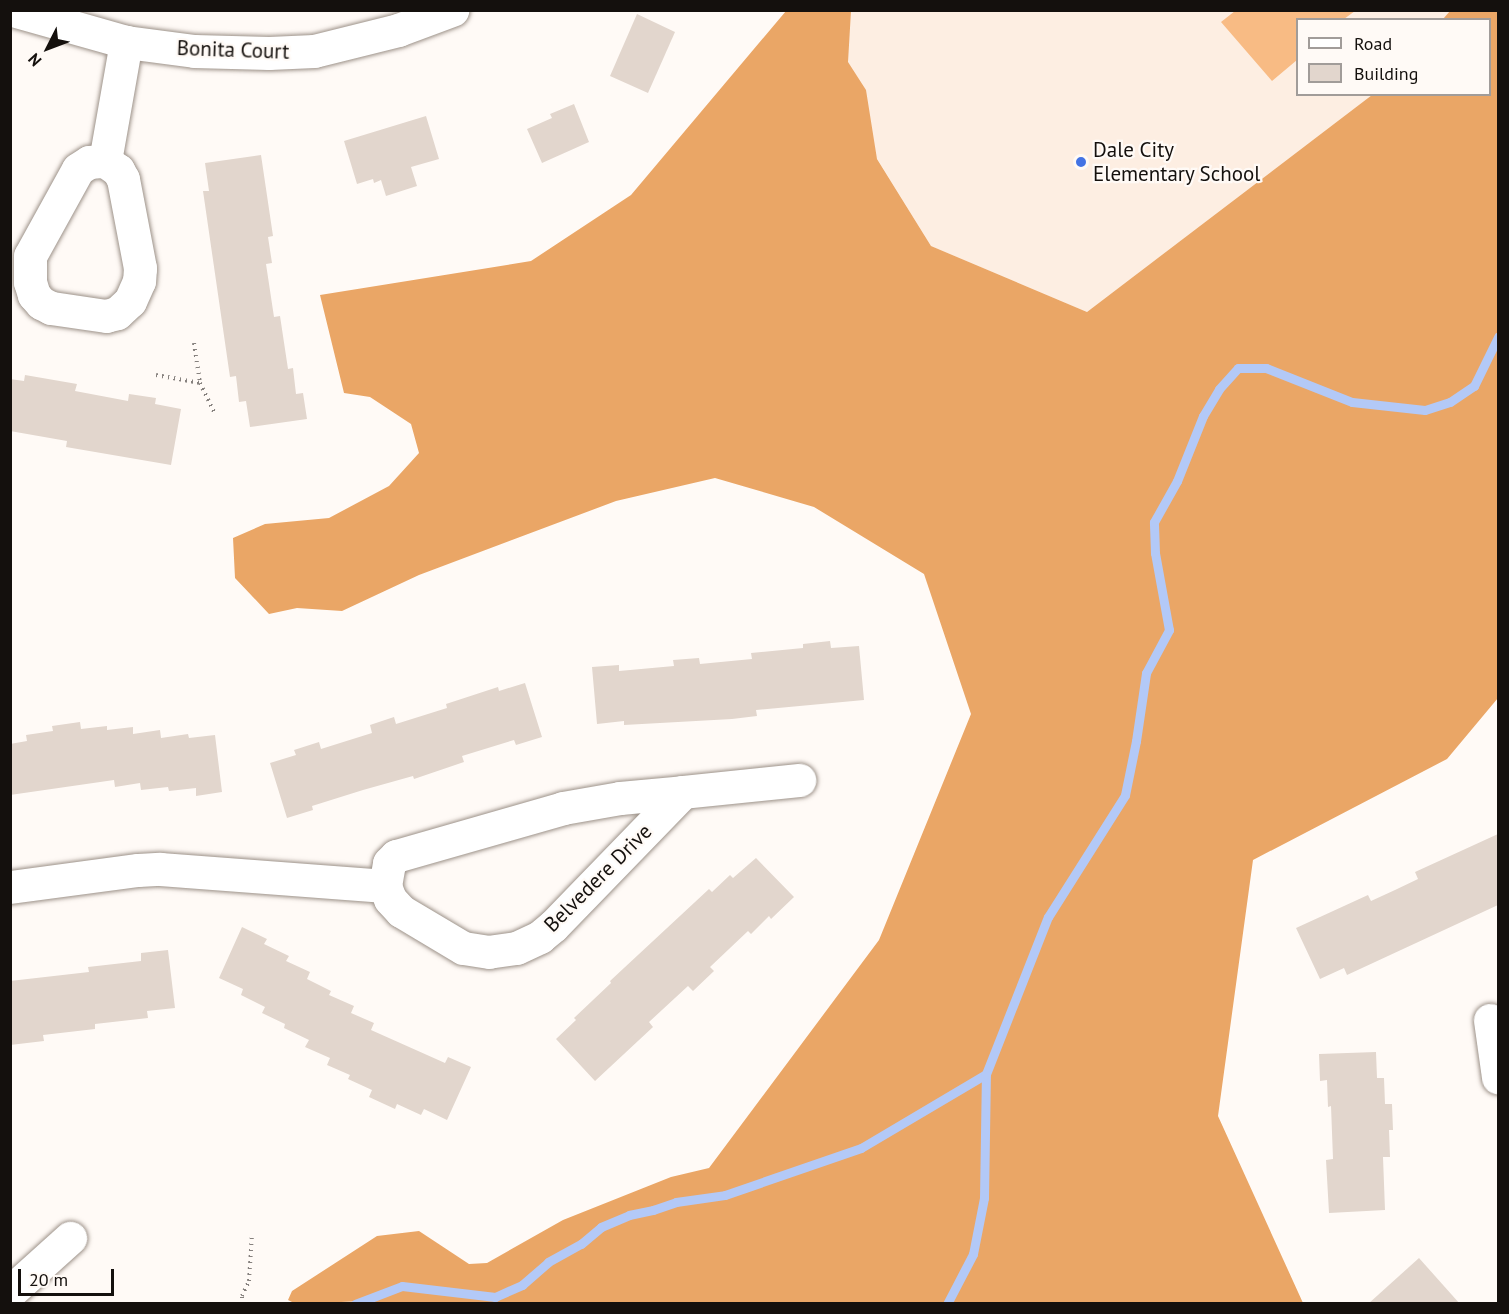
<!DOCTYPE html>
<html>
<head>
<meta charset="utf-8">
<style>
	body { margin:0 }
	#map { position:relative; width:1509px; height:1314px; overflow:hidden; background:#fffaf6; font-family:"PT Sans",sans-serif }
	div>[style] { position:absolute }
	.built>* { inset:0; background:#fdeee2 }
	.green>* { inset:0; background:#f8bb84 }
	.forest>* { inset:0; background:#eaa666 }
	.stream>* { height:9px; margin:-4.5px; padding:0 4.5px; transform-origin:4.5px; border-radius:4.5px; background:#b3c9f7 }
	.building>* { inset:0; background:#e2d6cd }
	.path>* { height:4px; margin-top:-2px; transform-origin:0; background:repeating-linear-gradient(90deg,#86817e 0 1.5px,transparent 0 6px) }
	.roads { filter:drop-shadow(0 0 2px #9d9289) drop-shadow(0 0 2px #9d9289) }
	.minor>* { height:33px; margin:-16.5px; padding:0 16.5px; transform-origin:16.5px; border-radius:16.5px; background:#fff }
	.dots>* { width:16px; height:16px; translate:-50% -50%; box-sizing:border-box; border:3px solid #fffaf6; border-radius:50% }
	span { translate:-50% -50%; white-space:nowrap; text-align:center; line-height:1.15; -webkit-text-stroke:4.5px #fffaf6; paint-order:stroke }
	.street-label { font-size:21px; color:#14100d }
	.poi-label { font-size:21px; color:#14100d }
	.left { translate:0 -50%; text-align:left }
	.frame { position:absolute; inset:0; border:12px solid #14100d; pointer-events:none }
	.legend { position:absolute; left:1296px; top:18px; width:195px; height:78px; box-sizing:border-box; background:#fffaf6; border:2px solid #a19c99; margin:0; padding:8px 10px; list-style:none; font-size:18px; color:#14100d }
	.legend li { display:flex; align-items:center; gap:12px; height:30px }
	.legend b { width:30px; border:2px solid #a19c99 }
	.north { position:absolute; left:18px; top:18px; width:60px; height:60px; -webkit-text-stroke:4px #fffaf6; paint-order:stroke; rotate:228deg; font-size:16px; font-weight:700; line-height:24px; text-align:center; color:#14100d }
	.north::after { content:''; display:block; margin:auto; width:21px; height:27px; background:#14100d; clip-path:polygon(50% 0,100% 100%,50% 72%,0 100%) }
	.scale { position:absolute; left:18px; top:1269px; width:96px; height:27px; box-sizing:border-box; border:3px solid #14100d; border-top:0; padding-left:8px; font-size:18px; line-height:21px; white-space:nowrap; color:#14100d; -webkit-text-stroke:4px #fffaf6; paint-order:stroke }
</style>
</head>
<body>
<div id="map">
	<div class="built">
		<div style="clip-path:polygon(786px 11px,1450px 11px,1443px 19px,1298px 20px,1298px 94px,1372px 95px,1087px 312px,931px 246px)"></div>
	</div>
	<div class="green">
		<div style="clip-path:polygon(1235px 11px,1235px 10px,1355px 11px,1344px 19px,1298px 20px,1297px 60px,1272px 81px,1221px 22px)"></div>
	</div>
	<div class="forest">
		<div style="clip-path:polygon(786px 11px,851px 11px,848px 62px,866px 90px,877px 159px,931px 246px,1087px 312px,1372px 95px,1490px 94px,1490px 20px,1443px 19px,1450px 11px,1498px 11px,1498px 698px,1447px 759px,1253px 860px,1218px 1116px,1303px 1303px,368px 1304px,364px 1301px,296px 1304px,288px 1300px,292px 1291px,377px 1236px,419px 1231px,469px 1264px,487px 1263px,563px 1220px,671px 1177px,709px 1168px,879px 940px,971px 714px,924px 574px,814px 507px,715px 478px,616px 501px,419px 575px,342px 611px,297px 608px,269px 614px,235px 578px,233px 538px,265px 524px,329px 518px,389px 486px,419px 453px,411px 424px,370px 397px,344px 393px,320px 295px,531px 261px,631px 195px)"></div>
	</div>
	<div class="stream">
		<div style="left:355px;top:1304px;width:50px;rotate:-21deg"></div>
		<div style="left:402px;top:1286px;width:94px;rotate:6.7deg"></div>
		<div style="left:495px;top:1297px;width:30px;rotate:-24deg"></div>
		<div style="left:522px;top:1285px;width:35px;rotate:-41deg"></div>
		<div style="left:548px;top:1262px;width:38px;rotate:-29deg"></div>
		<div style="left:581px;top:1244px;width:26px;rotate:-40deg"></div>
		<div style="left:601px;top:1227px;width:30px;rotate:-23deg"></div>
		<div style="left:629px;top:1215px;width:25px;rotate:-12deg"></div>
		<div style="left:653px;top:1210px;width:24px;rotate:-19deg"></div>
		<div style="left:676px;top:1202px;width:49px;rotate:-8.1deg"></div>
		<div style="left:725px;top:1195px;width:144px;rotate:-19.1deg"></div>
		<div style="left:861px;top:1148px;width:145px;rotate:-30.6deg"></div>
		<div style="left:947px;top:1304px;width:56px;rotate:-62.5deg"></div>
		<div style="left:973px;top:1254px;width:57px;rotate:-78.9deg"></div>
		<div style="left:984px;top:1198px;width:124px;rotate:-89.1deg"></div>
		<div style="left:986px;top:1074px;width:169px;rotate:-68.5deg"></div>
		<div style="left:1048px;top:917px;width:144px;rotate:-57.7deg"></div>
		<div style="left:1125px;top:795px;width:55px;rotate:-78.5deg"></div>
		<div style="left:1136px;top:741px;width:69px;rotate:-81.6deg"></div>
		<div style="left:1146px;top:673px;width:49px;rotate:-61.9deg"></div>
		<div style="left:1169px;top:630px;width:78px;rotate:-100.3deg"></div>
		<div style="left:1155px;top:553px;width:31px;rotate:-92deg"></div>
		<div style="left:1154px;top:522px;width:47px;rotate:-60.7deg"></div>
		<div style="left:1177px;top:481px;width:70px;rotate:-68.2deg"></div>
		<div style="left:1203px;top:416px;width:31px;rotate:-59deg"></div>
		<div style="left:1219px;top:389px;width:28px;rotate:-48deg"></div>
		<div style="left:1238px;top:368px;width:28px"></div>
		<div style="left:1266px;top:368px;width:92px;rotate:21.6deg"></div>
		<div style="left:1352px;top:402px;width:73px;rotate:6.3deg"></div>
		<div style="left:1425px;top:410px;width:26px;rotate:-18deg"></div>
		<div style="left:1450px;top:402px;width:29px;rotate:-34deg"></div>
		<div style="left:1474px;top:386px;width:55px;rotate:-63.9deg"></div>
	</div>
	<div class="building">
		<div style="clip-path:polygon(637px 14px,675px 32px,648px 93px,610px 76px)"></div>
		<div style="clip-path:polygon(574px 104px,589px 142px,542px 163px,527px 129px,552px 118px,550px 114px)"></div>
		<div style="clip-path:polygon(426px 116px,439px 159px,411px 167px,417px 186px,386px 196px,381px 180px,374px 183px,373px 179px,357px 184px,344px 141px)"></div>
		<div style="clip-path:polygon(261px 155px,273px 236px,268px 237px,272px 263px,266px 264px,274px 317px,280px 316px,288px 369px,293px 368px,296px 394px,303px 393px,307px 419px,250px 427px,246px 401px,239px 402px,236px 376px,230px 377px,203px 191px,209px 191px,205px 163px)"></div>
		<div style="clip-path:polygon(25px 375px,77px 384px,75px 391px,128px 401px,129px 394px,156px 398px,155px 404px,181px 409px,171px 465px,66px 447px,67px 441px,10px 431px,10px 379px,24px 381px)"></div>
		<div style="clip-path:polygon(830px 641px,831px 648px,859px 646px,864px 700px,756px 710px,757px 716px,732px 719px,624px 725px,624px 721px,597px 724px,592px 667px,619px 665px,619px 671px,674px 666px,673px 660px,699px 658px,700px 664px,752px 659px,751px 653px,803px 648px,803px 644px)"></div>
		<div style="clip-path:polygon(525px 683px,542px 737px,516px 745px,514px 740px,462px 756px,464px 762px,414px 779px,413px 776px,363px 790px,312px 806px,313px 810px,287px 818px,270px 763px,296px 755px,294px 750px,319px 742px,321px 749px,372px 733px,370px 725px,394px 717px,396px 724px,447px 708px,446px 704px,498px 687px,499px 691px)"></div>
		<div style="clip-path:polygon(80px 722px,81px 729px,107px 726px,107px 730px,133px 727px,133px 734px,160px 730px,161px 738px,188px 734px,189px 738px,215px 735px,222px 792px,196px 796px,196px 788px,169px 791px,168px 787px,141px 790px,140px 783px,115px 787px,114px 780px,10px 795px,10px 744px,27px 741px,26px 735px,53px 731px,52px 726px)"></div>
		<div style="clip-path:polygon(1498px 834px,1498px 905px,1347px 975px,1344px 968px,1320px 979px,1296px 928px,1368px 895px,1371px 901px,1395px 890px,1418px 879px,1415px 872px)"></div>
		<div style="clip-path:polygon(756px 858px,794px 897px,771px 919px,769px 916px,751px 934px,748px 931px,710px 967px,714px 971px,693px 991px,688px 986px,649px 1022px,653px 1027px,595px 1081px,556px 1039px,576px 1020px,574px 1018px,611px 983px,610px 981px,709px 889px,712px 892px,730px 875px,733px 878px)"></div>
		<div style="clip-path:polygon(242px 927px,267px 939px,264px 944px,289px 956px,286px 961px,310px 972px,307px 979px,331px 991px,329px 995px,354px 1006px,351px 1013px,374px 1023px,371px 1030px,445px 1063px,448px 1057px,471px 1067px,447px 1120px,424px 1109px,421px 1115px,397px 1104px,395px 1109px,369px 1097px,372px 1090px,348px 1079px,350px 1075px,327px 1065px,330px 1058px,305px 1047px,309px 1040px,284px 1028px,285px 1024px,262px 1013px,265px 1007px,241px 995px,243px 989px,219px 978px)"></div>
		<div style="clip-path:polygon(168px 950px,175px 1008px,147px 1011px,148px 1018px,95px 1024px,95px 1029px,43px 1035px,44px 1041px,10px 1045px,10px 981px,89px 972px,88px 967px,141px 961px,141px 953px)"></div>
		<div style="clip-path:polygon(1376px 1052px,1377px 1078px,1384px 1078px,1385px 1104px,1392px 1104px,1393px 1130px,1389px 1130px,1390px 1157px,1383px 1157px,1385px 1210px,1329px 1213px,1326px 1160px,1333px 1159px,1331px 1106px,1328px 1107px,1327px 1080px,1320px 1081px,1319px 1054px)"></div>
		<div style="clip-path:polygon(1419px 1258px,1460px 1304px,1368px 1304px)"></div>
	</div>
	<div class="path">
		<div style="left:194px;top:343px;width:40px;rotate:81.5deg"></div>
		<div style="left:200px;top:383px;width:32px;rotate:64deg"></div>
		<div style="left:156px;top:375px;width:45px;rotate:10.3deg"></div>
		<div style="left:242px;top:1304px;width:8px;rotate:-90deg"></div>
		<div style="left:242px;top:1296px;width:17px;rotate:-65deg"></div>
		<div style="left:249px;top:1281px;width:47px;rotate:-86.3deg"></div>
	</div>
	<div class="roads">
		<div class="minor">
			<div style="left:13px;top:10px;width:117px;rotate:15.8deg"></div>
			<div style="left:126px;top:42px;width:69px;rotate:7.5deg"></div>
			<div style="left:194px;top:51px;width:75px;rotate:1.5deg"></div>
			<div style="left:269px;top:53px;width:45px;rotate:-2.5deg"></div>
			<div style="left:314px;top:51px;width:87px;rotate:-14deg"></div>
			<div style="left:398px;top:30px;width:58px;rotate:-20.3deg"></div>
			<div style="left:105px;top:161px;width:16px;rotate:35deg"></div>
			<div style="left:118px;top:170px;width:10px;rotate:61deg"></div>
			<div style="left:123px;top:179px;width:91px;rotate:79.2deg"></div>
			<div style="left:140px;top:268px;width:13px;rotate:94deg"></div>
			<div style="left:139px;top:281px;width:22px;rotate:114deg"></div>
			<div style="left:130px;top:301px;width:18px;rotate:137deg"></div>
			<div style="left:117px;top:313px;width:11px;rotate:165deg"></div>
			<div style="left:106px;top:316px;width:56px;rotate:-171.7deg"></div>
			<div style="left:51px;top:308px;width:11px;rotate:-153deg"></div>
			<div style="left:41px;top:303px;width:11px;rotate:-131deg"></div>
			<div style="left:34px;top:295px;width:14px;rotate:-107deg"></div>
			<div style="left:30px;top:282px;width:26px;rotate:-90deg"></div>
			<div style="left:30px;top:256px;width:99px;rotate:-61.1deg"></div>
			<div style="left:78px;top:169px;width:13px;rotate:-32deg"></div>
			<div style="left:89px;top:162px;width:16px;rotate:-4deg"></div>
			<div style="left:105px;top:161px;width:121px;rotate:-80deg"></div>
			<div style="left:683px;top:792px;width:187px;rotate:134.1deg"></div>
			<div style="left:553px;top:926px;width:17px;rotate:140deg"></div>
			<div style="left:540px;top:937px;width:26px;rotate:155deg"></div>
			<div style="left:516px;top:948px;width:27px;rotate:172deg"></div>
			<div style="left:489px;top:952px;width:26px;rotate:-171deg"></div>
			<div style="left:463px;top:948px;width:72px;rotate:-149.2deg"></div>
			<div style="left:401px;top:911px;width:16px;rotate:-133deg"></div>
			<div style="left:390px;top:899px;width:14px;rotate:-111deg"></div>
			<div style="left:385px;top:886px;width:23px;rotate:-80deg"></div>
			<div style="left:389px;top:863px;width:10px;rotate:-45deg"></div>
			<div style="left:396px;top:856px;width:174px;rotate:-16deg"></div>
			<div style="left:563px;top:808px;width:58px;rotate:-10deg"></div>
			<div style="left:620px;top:798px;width:63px;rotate:-5.4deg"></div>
			<div style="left:683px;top:792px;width:117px;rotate:-5.9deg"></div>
			<div style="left:10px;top:887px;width:129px;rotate:-7.6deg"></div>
			<div style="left:138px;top:870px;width:22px;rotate:-3deg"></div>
			<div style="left:160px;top:869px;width:226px;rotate:4.3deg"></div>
			<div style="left:1490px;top:1020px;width:58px;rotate:82deg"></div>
			<div style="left:10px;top:1292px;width:81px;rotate:-42deg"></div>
		</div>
	</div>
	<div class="dots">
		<div style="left:1081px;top:162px;background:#4373e4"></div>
	</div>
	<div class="street-label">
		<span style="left:233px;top:50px;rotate:2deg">Bonita Court</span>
		<span style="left:598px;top:878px;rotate:-45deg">Belvedere Drive</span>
	</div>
	<div class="poi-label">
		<span class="left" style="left:1093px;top:162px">Dale City<br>Elementary School</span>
	</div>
	<div class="frame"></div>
	<ul class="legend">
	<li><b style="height:8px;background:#fff"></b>Road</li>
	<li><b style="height:16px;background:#e2d6cd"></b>Building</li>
	</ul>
	<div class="north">N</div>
	<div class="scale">20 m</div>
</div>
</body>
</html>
